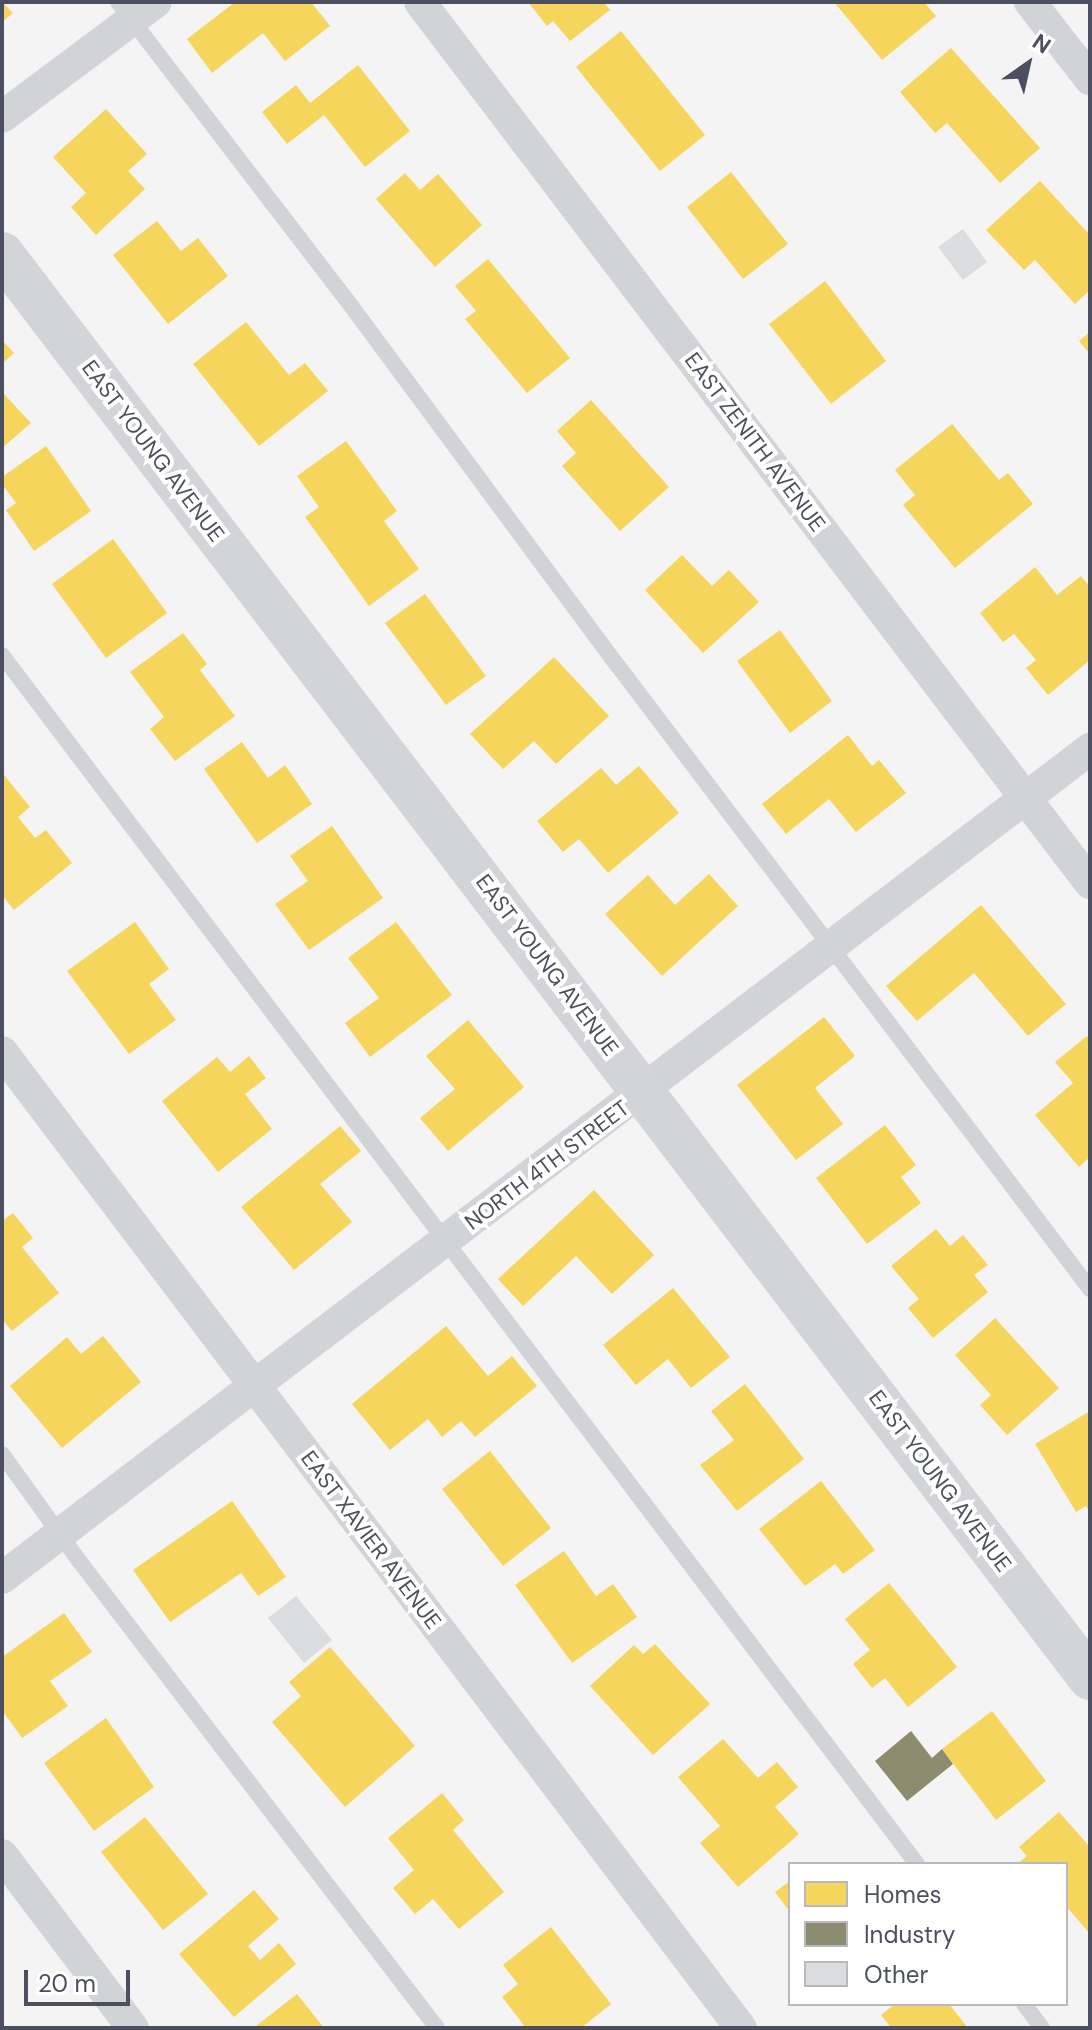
<!DOCTYPE html>
<html>
<head>
<meta charset="utf-8">
<style>
	body { margin:0 }
	#map { position:relative; width:1092px; height:2030px; overflow:hidden; background:#f4f4f4; font-family:"DM Sans",sans-serif }
	div>[style] { position:absolute }
	.homes>* { inset:0; background:#f6d55c }
	.industry>* { inset:0; background:#8c8c6e }
	.building>* { inset:0; background:#dbdcde }
	.lane>* { height:16px; margin:-8px; padding:0 8px; transform-origin:8px; border-radius:8px; background:#d2d3d6 }
	.street>* { height:32px; margin:-16px; padding:0 16px; transform-origin:16px; border-radius:16px; background:#d2d3d6 }
	.secondary>* { height:44px; margin:-22px; padding:0 22px; transform-origin:22px; border-radius:22px; background:#d3d4d7 }
	span { translate:-50% -50%; white-space:nowrap; text-align:center; line-height:1.15; -webkit-text-stroke:8px #fff; paint-order:stroke }
	.street-label { font-size:22px; color:#4b4f60 }
	.frame { position:absolute; inset:0; border:4px solid #4b4f60; pointer-events:none }
	.legend { position:absolute; left:788px; top:1862px; width:280px; height:144px; box-sizing:border-box; background:#fff; border:2px solid #b7b9bf; margin:0; padding:10px 14px; list-style:none; font-size:24px; color:#4b4f60 }
	.legend li { display:flex; align-items:center; gap:16px; height:40px }
	.legend b { width:40px; border:2px solid #b7b9bf }
	.north { position:absolute; left:988px; top:24px; width:80px; height:80px; -webkit-text-stroke:6px #fff; paint-order:stroke; rotate:34deg; font-size:22px; font-weight:700; line-height:32px; text-align:center; color:#4b4f60 }
	.north::after { content:''; display:block; margin:auto; width:28px; height:36px; background:#4b4f60; clip-path:polygon(50% 0,100% 100%,50% 72%,0 100%) }
	.scale { position:absolute; left:24px; top:1970px; width:106px; height:36px; box-sizing:border-box; border:4px solid #4b4f60; border-top:0; padding-left:10px; font-size:24px; line-height:28px; white-space:nowrap; color:#4b4f60; -webkit-text-stroke:6px #fff; paint-order:stroke }
</style>
</head>
<body>
<div id="map">
	<div class="homes">
		<div style="clip-path:polygon(2px 2px,13px 13px,2px 22px)"></div>
		<div style="clip-path:polygon(235px 2px,311px 2px,330px 26px,285px 61px,263px 33px,212px 73px,187px 39px)"></div>
		<div style="clip-path:polygon(528px 2px,604px 2px,610px 10px,570px 41px,553px 21px,547px 26px)"></div>
		<div style="clip-path:polygon(834px 2px,924px 2px,936px 16px,882px 60px)"></div>
		<div style="clip-path:polygon(621px 31px,705px 135px,660px 171px,576px 67px)"></div>
		<div style="clip-path:polygon(951px 48px,1040px 148px,1000px 183px,947px 123px,935px 133px,900px 92px)"></div>
		<div style="clip-path:polygon(358px 65px,410px 131px,365px 167px,324px 115px,287px 144px,262px 112px,296px 85px,310px 103px)"></div>
		<div style="clip-path:polygon(106px 109px,147px 154px,128px 171px,145px 189px,96px 235px,71px 207px,86px 193px,53px 157px)"></div>
		<div style="clip-path:polygon(731px 172px,788px 244px,743px 279px,687px 207px)"></div>
		<div style="clip-path:polygon(405px 173px,420px 190px,438px 174px,482px 225px,435px 267px,376px 199px)"></div>
		<div style="clip-path:polygon(1040px 181px,1090px 235px,1090px 290px,1075px 304px,1035px 260px,1024px 270px,986px 230px)"></div>
		<div style="clip-path:polygon(157px 221px,181px 251px,198px 238px,228px 276px,168px 324px,113px 255px)"></div>
		<div style="clip-path:polygon(488px 259px,570px 358px,527px 393px,465px 319px,476px 311px,455px 286px)"></div>
		<div style="clip-path:polygon(825px 281px,886px 361px,831px 404px,769px 324px)"></div>
		<div style="clip-path:polygon(246px 322px,289px 375px,305px 363px,328px 391px,259px 446px,193px 364px)"></div>
		<div style="clip-path:polygon(1090px 332px,1090px 354px,1079px 341px)"></div>
		<div style="clip-path:polygon(2px 340px,14px 353px,2px 364px)"></div>
		<div style="clip-path:polygon(2px 392px,31px 423px,2px 448px)"></div>
		<div style="clip-path:polygon(591px 400px,669px 487px,620px 531px,562px 466px,576px 453px,557px 431px)"></div>
		<div style="clip-path:polygon(952px 424px,999px 480px,1008px 473px,1033px 504px,955px 568px,903px 505px,915px 495px,895px 470px)"></div>
		<div style="clip-path:polygon(346px 441px,397px 511px,384px 521px,419px 569px,369px 606px,305px 517px,319px 507px,297px 476px)"></div>
		<div style="clip-path:polygon(46px 446px,91px 511px,34px 551px,6px 510px,16px 503px,2px 484px,2px 477px)"></div>
		<div style="clip-path:polygon(113px 539px,167px 613px,106px 658px,52px 584px)"></div>
		<div style="clip-path:polygon(682px 555px,712px 586px,729px 570px,759px 602px,703px 653px,645px 590px)"></div>
		<div style="clip-path:polygon(1035px 567px,1057px 595px,1081px 576px,1090px 587px,1090px 660px,1048px 695px,1026px 668px,1036px 660px,1014px 634px,1003px 642px,980px 613px)"></div>
		<div style="clip-path:polygon(425px 594px,486px 676px,446px 705px,385px 623px)"></div>
		<div style="clip-path:polygon(780px 630px,832px 701px,790px 733px,737px 661px)"></div>
		<div style="clip-path:polygon(183px 633px,207px 664px,200px 670px,235px 716px,175px 761px,150px 729px,164px 717px,130px 672px)"></div>
		<div style="clip-path:polygon(554px 657px,609px 716px,556px 764px,534px 741px,503px 769px,470px 734px)"></div>
		<div style="clip-path:polygon(848px 735px,872px 766px,879px 760px,906px 793px,856px 832px,829px 799px,786px 834px,762px 804px)"></div>
		<div style="clip-path:polygon(242px 742px,268px 778px,285px 765px,312px 804px,257px 843px,204px 769px)"></div>
		<div style="clip-path:polygon(639px 766px,679px 813px,608px 873px,579px 839px,563px 852px,537px 821px,601px 768px,616px 785px)"></div>
		<div style="clip-path:polygon(4px 775px,30px 807px,18px 817px,35px 838px,46px 830px,72px 863px,14px 910px,2px 895px)"></div>
		<div style="clip-path:polygon(332px 826px,383px 898px,309px 950px,275px 904px,308px 881px,290px 856px)"></div>
		<div style="clip-path:polygon(709px 874px,738px 906px,662px 976px,605px 914px,648px 875px,675px 905px)"></div>
		<div style="clip-path:polygon(981px 905px,1066px 1004px,1028px 1036px,974px 973px,917px 1021px,886px 986px)"></div>
		<div style="clip-path:polygon(135px 922px,169px 969px,149px 984px,176px 1020px,129px 1054px,67px 971px)"></div>
		<div style="clip-path:polygon(396px 922px,452px 995px,370px 1057px,345px 1023px,379px 998px,348px 958px)"></div>
		<div style="clip-path:polygon(824px 1017px,855px 1056px,815px 1088px,843px 1124px,796px 1160px,737px 1085px)"></div>
		<div style="clip-path:polygon(468px 1020px,524px 1087px,448px 1151px,420px 1118px,455px 1089px,426px 1056px)"></div>
		<div style="clip-path:polygon(1087px 1036px,1090px 1040px,1090px 1157px,1079px 1167px,1035px 1115px,1073px 1083px,1055px 1062px)"></div>
		<div style="clip-path:polygon(249px 1056px,266px 1078px,245px 1094px,272px 1129px,218px 1172px,162px 1101px,217px 1057px,230px 1072px)"></div>
		<div style="clip-path:polygon(885px 1125px,916px 1165px,901px 1177px,921px 1203px,867px 1244px,816px 1178px)"></div>
		<div style="clip-path:polygon(340px 1126px,361px 1151px,320px 1184px,352px 1222px,294px 1270px,241px 1207px)"></div>
		<div style="clip-path:polygon(594px 1190px,654px 1255px,612px 1294px,576px 1256px,523px 1306px,498px 1279px)"></div>
		<div style="clip-path:polygon(13px 1213px,33px 1238px,22px 1247px,59px 1293px,12px 1331px,2px 1319px,2px 1221px)"></div>
		<div style="clip-path:polygon(936px 1229px,950px 1246px,963px 1235px,988px 1265px,974px 1275px,988px 1292px,933px 1338px,908px 1308px,919px 1299px,891px 1266px)"></div>
		<div style="clip-path:polygon(673px 1288px,730px 1357px,691px 1388px,668px 1359px,636px 1385px,603px 1345px)"></div>
		<div style="clip-path:polygon(995px 1318px,1059px 1388px,1007px 1435px,980px 1405px,991px 1395px,955px 1355px)"></div>
		<div style="clip-path:polygon(446px 1326px,488px 1376px,512px 1356px,537px 1386px,475px 1437px,461px 1421px,442px 1437px,428px 1419px,390px 1450px,352px 1404px)"></div>
		<div style="clip-path:polygon(103px 1336px,141px 1382px,62px 1448px,10px 1386px,67px 1337px,81px 1354px)"></div>
		<div style="clip-path:polygon(745px 1384px,804px 1459px,737px 1511px,700px 1465px,734px 1440px,711px 1411px)"></div>
		<div style="clip-path:polygon(1090px 1411px,1090px 1513px,1086px 1506px,1076px 1512px,1035px 1444px)"></div>
		<div style="clip-path:polygon(490px 1451px,551px 1528px,503px 1566px,442px 1489px)"></div>
		<div style="clip-path:polygon(821px 1481px,875px 1550px,843px 1574px,835px 1564px,805px 1586px,759px 1529px)"></div>
		<div style="clip-path:polygon(232px 1501px,286px 1577px,258px 1596px,241px 1573px,170px 1622px,133px 1570px)"></div>
		<div style="clip-path:polygon(564px 1551px,596px 1596px,613px 1584px,637px 1617px,572px 1663px,515px 1585px)"></div>
		<div style="clip-path:polygon(889px 1583px,957px 1667px,908px 1707px,885px 1678px,872px 1688px,853px 1664px,870px 1650px,845px 1619px)"></div>
		<div style="clip-path:polygon(64px 1613px,92px 1652px,50px 1681px,68px 1706px,22px 1738px,2px 1710px,2px 1657px)"></div>
		<div style="clip-path:polygon(655px 1644px,710px 1704px,653px 1755px,590px 1686px,634px 1645px,643px 1654px)"></div>
		<div style="clip-path:polygon(330px 1647px,415px 1746px,345px 1807px,272px 1722px,301px 1696px,289px 1682px)"></div>
		<div style="clip-path:polygon(992px 1711px,1046px 1781px,996px 1820px,942px 1749px)"></div>
		<div style="clip-path:polygon(106px 1718px,154px 1787px,94px 1831px,44px 1763px)"></div>
		<div style="clip-path:polygon(723px 1739px,758px 1778px,777px 1762px,798px 1787px,775px 1807px,799px 1834px,738px 1887px,700px 1843px,720px 1826px,678px 1777px)"></div>
		<div style="clip-path:polygon(442px 1793px,464px 1820px,453px 1830px,504px 1892px,459px 1929px,433px 1899px,415px 1914px,393px 1888px,414px 1870px,388px 1838px)"></div>
		<div style="clip-path:polygon(1059px 1812px,1090px 1847px,1090px 1934px,1066px 1906px,1066px 1864px,1017px 1864px,1027px 1856px,1019px 1847px)"></div>
		<div style="clip-path:polygon(145px 1817px,208px 1894px,163px 1930px,101px 1852px)"></div>
		<div style="clip-path:polygon(790px 1881px,790px 1912px,775px 1892px)"></div>
		<div style="clip-path:polygon(254px 1890px,279px 1919px,248px 1946px,260px 1960px,279px 1943px,296px 1964px,234px 2017px,179px 1954px)"></div>
		<div style="clip-path:polygon(551px 1927px,611px 2004px,581px 2028px,526px 2028px,502px 1997px,518px 1984px,503px 1965px)"></div>
		<div style="clip-path:polygon(297px 1994px,324px 2028px,258px 2028px,256px 2026px)"></div>
		<div style="clip-path:polygon(895px 2004px,949px 2004px,968px 2028px,891px 2028px,881px 2015px)"></div>
	</div>
	<div class="industry">
		<div style="clip-path:polygon(911px 1731px,932px 1758px,942px 1749px,953px 1764px,907px 1801px,875px 1761px)"></div>
	</div>
	<div class="building">
		<div style="clip-path:polygon(963px 229px,987px 262px,963px 280px,938px 247px)"></div>
		<div style="clip-path:polygon(296px 1596px,332px 1640px,304px 1663px,268px 1618px)"></div>
	</div>
	<div class="lane">
		<div style="left:118px;top:2px;width:384px;rotate:52.5deg"></div>
		<div style="left:352px;top:307px;width:447px;rotate:53.5deg"></div>
		<div style="left:618px;top:666px;width:782px;rotate:52.85deg"></div>
		<div style="left:2px;top:655px;width:1516px;rotate:52.88deg"></div>
		<div style="left:2px;top:1454px;width:133px;rotate:54.2deg"></div>
		<div style="left:80px;top:1562px;width:587px;rotate:52.54deg"></div>
		<div style="left:1024px;top:2004px;width:30px;rotate:53deg"></div>
	</div>
	<div class="street">
		<div style="left:420px;top:2px;width:1107px;rotate:52.75deg"></div>
		<div style="left:1030px;top:2px;width:98px;rotate:52.1deg"></div>
		<div style="left:2px;top:117px;width:192px;rotate:-36.8deg"></div>
		<div style="left:2px;top:1052px;width:1224px;rotate:52.87deg"></div>
		<div style="left:2px;top:1578px;width:1368px;rotate:-37.31deg"></div>
		<div style="left:2px;top:1855px;width:217px;rotate:52.9deg"></div>
	</div>
	<div class="secondary">
		<div style="left:2px;top:254px;width:1792px;rotate:52.62deg"></div>
	</div>
	<div class="street-label">
		<span style="left:755px;top:442px;rotate:53deg">EAST ZENITH AVENUE</span>
		<span style="left:153px;top:451px;rotate:53deg">EAST YOUNG AVENUE</span>
		<span style="left:547px;top:965px;rotate:53deg">EAST YOUNG AVENUE</span>
		<span style="left:547px;top:1165px;rotate:-37deg">NORTH 4TH STREET</span>
		<span style="left:940px;top:1481px;rotate:53deg">EAST YOUNG AVENUE</span>
		<span style="left:371px;top:1540px;rotate:53deg">EAST XAVIER AVENUE</span>
	</div>
	<div class="frame"></div>
	<ul class="legend">
	<li><b style="height:22px;background:#f6d55c"></b>Homes</li>
	<li><b style="height:22px;background:#8c8c6e"></b>Industry</li>
	<li><b style="height:22px;background:#dbdcde"></b>Other</li>
	</ul>
	<div class="north">N</div>
	<div class="scale">20 m</div>
</div>
</body>
</html>
